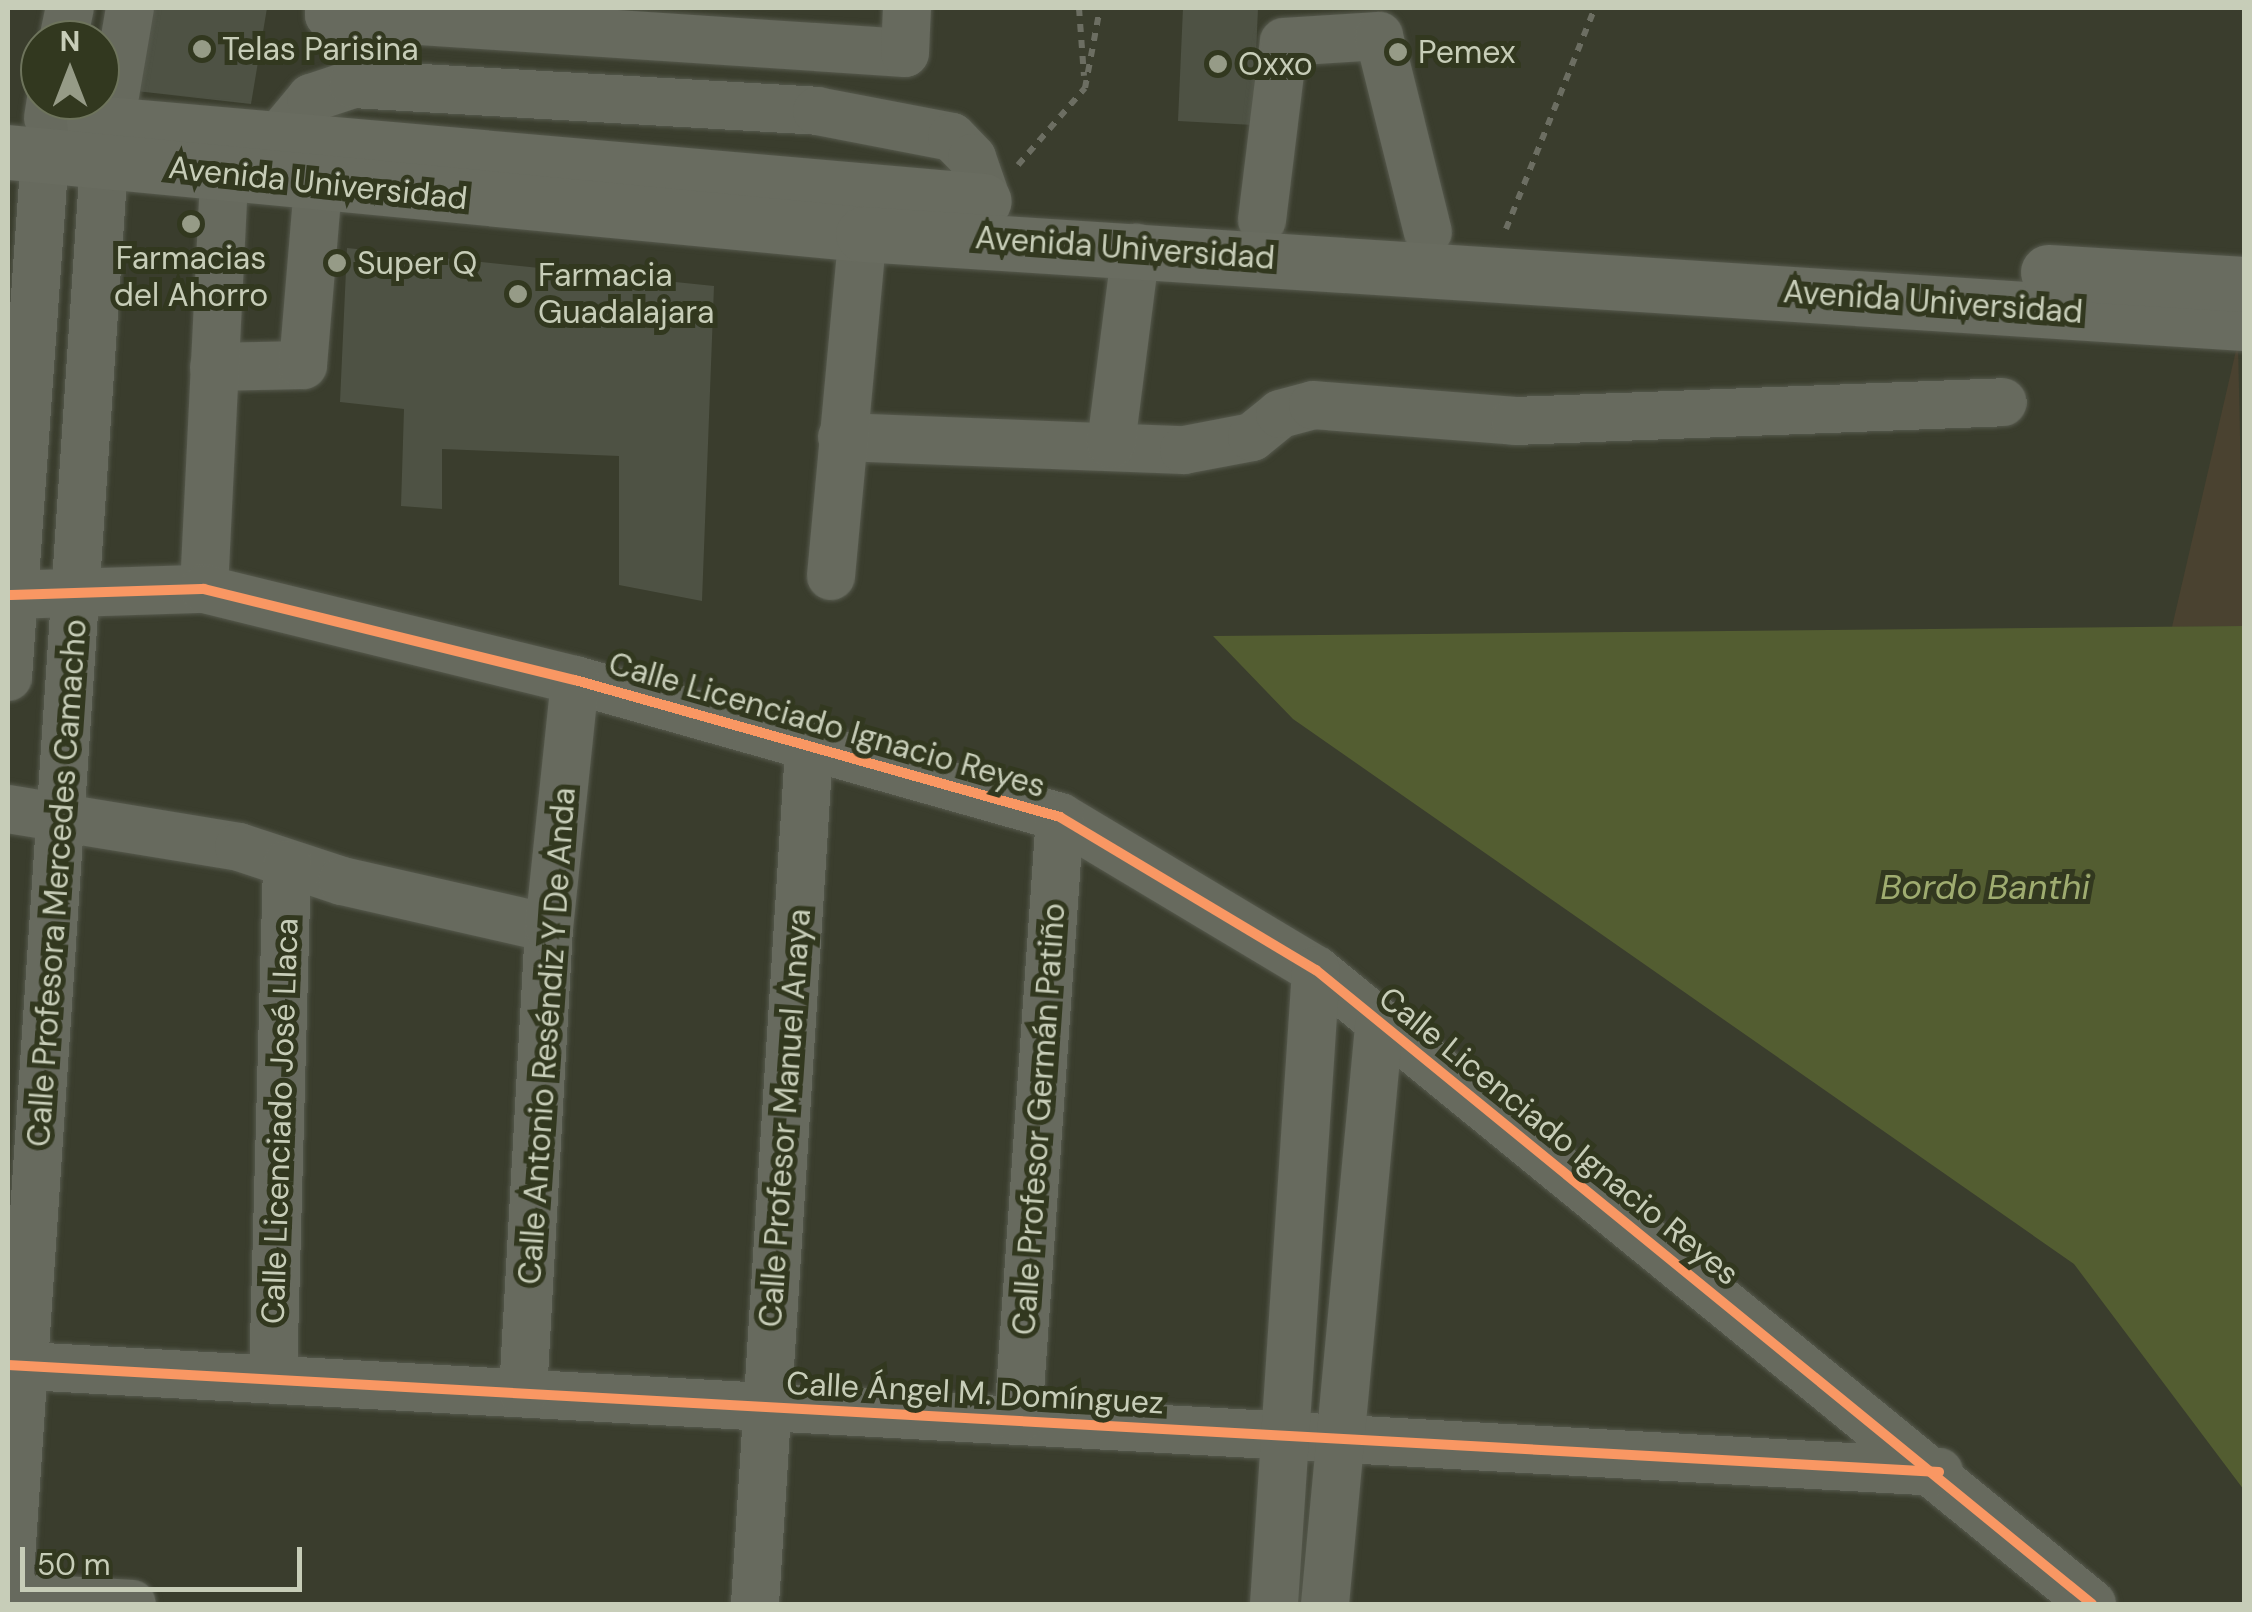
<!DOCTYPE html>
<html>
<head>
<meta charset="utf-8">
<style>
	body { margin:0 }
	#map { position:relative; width:2252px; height:1612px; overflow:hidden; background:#3a3d2d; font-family:"DM Sans",sans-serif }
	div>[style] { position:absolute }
	.green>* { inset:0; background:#4a4230 }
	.water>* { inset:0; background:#535d31 }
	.building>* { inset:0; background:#4e5244 }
	.path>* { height:6px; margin-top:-3px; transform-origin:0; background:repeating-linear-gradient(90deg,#6c6e62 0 8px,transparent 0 16px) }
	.roads { filter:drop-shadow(0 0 2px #56594d) drop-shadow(0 0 2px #56594d) }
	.minor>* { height:48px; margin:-24px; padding:0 24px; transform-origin:24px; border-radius:24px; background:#676a5e }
	.major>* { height:55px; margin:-27.5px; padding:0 27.5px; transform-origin:27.5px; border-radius:27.5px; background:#696c60 }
	.cycleway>* { height:10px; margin:-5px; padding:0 5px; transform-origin:5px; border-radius:5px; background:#f99763 }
	.dots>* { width:28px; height:28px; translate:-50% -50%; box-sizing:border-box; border:5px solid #32381f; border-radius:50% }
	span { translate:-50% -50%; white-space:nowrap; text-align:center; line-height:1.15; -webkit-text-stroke:10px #32381f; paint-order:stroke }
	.poi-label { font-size:32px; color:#c7cdb8 }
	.left { translate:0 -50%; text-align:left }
	.street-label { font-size:32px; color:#c7cdb8 }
	.water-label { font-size:35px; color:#9fac70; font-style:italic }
	.frame { position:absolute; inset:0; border:10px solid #c7cdb8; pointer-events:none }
	.north { position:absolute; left:20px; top:20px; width:100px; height:100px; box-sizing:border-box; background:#32381f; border:2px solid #6e745c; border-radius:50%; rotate:0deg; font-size:28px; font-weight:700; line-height:40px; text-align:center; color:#c7cdb8 }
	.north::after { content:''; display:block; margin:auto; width:35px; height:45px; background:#969b87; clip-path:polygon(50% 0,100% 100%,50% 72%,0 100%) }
	.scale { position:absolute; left:20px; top:1547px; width:282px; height:45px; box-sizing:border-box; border:5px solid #c7cdb8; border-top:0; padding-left:12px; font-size:30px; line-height:35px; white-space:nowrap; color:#c7cdb8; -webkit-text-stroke:8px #32381f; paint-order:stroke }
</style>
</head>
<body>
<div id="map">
	<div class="green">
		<div style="clip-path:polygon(2238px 342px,2244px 626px,2172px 627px)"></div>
	</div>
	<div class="water">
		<div style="clip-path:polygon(2244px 626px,2244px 1490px,2074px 1264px,1293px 719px,1213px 636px)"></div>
	</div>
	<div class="building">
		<div style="clip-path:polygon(152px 8px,267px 8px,251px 104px,136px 91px)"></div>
		<div style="clip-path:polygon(1183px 8px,1258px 8px,1253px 125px,1178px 121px)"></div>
		<div style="clip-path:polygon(347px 248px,714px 286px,702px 601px,619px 585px,619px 456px,442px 449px,442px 509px,401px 506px,404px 409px,340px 402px)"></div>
	</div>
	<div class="path">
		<div style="left:1079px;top:8px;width:68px;rotate:85.8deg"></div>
		<div style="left:1018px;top:165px;width:102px;rotate:-49deg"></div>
		<div style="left:1085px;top:88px;width:81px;rotate:-79.4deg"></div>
		<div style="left:1506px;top:229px;width:238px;rotate:-68.1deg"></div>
	</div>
	<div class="roads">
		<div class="minor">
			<div style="left:329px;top:8px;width:7px;rotate:90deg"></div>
			<div style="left:329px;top:15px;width:577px;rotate:3.77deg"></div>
			<div style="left:905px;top:53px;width:45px;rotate:-87.5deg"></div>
			<div style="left:63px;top:40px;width:33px;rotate:-78deg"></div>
			<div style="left:48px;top:118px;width:18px;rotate:-81deg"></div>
			<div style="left:110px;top:125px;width:119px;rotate:-80.3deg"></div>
			<div style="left:276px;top:140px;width:55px;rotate:-50.2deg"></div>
			<div style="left:311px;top:98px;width:44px;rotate:-18.4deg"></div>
			<div style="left:353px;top:84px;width:465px;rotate:3.3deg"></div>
			<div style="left:817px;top:111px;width:137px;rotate:10.9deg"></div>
			<div style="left:952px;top:137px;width:29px;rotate:46deg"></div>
			<div style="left:972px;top:158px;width:46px;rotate:70.8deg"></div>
			<div style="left:1262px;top:220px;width:179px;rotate:-83deg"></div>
			<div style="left:1284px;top:42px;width:95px;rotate:-3.6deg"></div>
			<div style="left:1379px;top:36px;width:202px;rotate:76deg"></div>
			<div style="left:214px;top:367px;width:89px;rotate:-1.3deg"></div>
			<div style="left:303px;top:365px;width:181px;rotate:-85.2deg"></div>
			<div style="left:842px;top:437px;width:342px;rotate:2.2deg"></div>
			<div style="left:1184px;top:450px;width:69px;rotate:-10.8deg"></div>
			<div style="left:1252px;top:437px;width:36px;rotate:-39deg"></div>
			<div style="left:1280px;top:414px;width:34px;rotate:-15deg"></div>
			<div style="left:1313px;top:405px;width:203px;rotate:4.5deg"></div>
			<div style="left:1515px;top:421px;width:488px;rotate:-2.2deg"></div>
			<div style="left:1111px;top:444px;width:198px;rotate:-82.7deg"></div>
			<div style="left:831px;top:576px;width:382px;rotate:-84.7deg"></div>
			<div style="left:204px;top:589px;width:413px;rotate:-87.2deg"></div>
			<div style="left:8px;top:595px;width:196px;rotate:-1.8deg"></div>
			<div style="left:204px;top:589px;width:382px;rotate:13.8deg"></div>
			<div style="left:575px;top:680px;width:504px;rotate:15.77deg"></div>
			<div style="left:1060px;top:817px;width:298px;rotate:30.9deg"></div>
			<div style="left:1316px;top:970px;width:1002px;rotate:39.25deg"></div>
			<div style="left:8px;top:677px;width:523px;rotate:-85.95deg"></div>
			<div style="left:8px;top:809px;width:234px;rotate:9.3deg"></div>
			<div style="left:239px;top:847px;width:108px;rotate:18.3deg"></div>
			<div style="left:342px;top:881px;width:212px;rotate:12.8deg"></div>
			<div style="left:8px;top:1365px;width:1934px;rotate:3.17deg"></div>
			<div style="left:273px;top:1379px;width:515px;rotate:-88.44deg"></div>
			<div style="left:523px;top:1393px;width:466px;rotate:-86.8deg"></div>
			<div style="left:549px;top:928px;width:249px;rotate:-84deg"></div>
			<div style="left:1018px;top:1420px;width:604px;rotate:-86.02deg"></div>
			<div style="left:8px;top:1597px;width:124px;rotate:3.2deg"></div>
			<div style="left:8px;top:1604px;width:1446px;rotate:-86.19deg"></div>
			<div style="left:755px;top:1604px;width:855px;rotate:-86.38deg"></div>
			<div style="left:1274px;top:1604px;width:635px;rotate:-86.21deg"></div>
			<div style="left:1325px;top:1604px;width:581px;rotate:-84.66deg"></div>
		</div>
		<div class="major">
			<div style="left:94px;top:123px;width:893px;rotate:5.01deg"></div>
			<div style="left:8px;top:152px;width:859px;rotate:5.48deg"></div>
			<div style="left:863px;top:234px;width:1384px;rotate:3.69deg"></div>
			<div style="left:2048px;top:272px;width:196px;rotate:3.5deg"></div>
		</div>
	</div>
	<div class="cycleway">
		<div style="left:8px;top:595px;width:196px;rotate:-1.8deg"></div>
		<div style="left:204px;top:589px;width:382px;rotate:13.8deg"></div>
		<div style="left:575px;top:680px;width:504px;rotate:15.77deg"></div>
		<div style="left:1060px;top:817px;width:298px;rotate:30.9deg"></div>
		<div style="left:1316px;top:970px;width:1002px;rotate:39.25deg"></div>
		<div style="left:8px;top:1365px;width:1934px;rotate:3.17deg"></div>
	</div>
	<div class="dots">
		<div style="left:202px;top:49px;background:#969b87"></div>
		<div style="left:1398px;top:52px;background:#969b87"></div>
		<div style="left:1218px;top:64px;background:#969b87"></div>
		<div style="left:191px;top:224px;background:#969b87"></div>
		<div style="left:337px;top:263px;background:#969b87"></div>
		<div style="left:518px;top:294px;background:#969b87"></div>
	</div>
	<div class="poi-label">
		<span class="left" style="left:222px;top:49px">Telas Parisina</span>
		<span class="left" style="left:1418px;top:52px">Pemex</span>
		<span class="left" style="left:1238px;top:64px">Oxxo</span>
		<span style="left:191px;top:277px">Farmacias<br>del Ahorro</span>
		<span class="left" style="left:357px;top:263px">Super Q</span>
		<span class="left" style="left:538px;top:294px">Farmacia<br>Guadalajara</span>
	</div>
	<div class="street-label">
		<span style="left:318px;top:183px;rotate:6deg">Avenida Universidad</span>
		<span style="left:1125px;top:248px;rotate:4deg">Avenida Universidad</span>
		<span style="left:1933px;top:302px;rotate:4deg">Avenida Universidad</span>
		<span style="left:827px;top:725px;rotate:16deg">Calle Licenciado Ignacio Reyes</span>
		<span style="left:57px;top:883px;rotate:-86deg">Calle Profesora Mercedes Camacho</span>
		<span style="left:547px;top:1036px;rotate:-86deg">Calle Antonio Reséndiz Y De Anda</span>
		<span style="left:785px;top:1118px;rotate:-86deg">Calle Profesor Manuel Anaya</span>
		<span style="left:1039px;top:1119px;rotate:-86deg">Calle Profesor Germán Patiño</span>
		<span style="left:280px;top:1121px;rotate:-88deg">Calle Licenciado José Llaca</span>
		<span style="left:1559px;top:1136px;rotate:39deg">Calle Licenciado Ignacio Reyes</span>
		<span style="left:975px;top:1393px;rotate:3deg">Calle Ángel M. Domínguez</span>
	</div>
	<div class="water-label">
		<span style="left:1985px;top:887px">Bordo Banthi</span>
	</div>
	<div class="frame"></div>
	<div class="north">N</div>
	<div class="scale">50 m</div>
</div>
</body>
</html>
